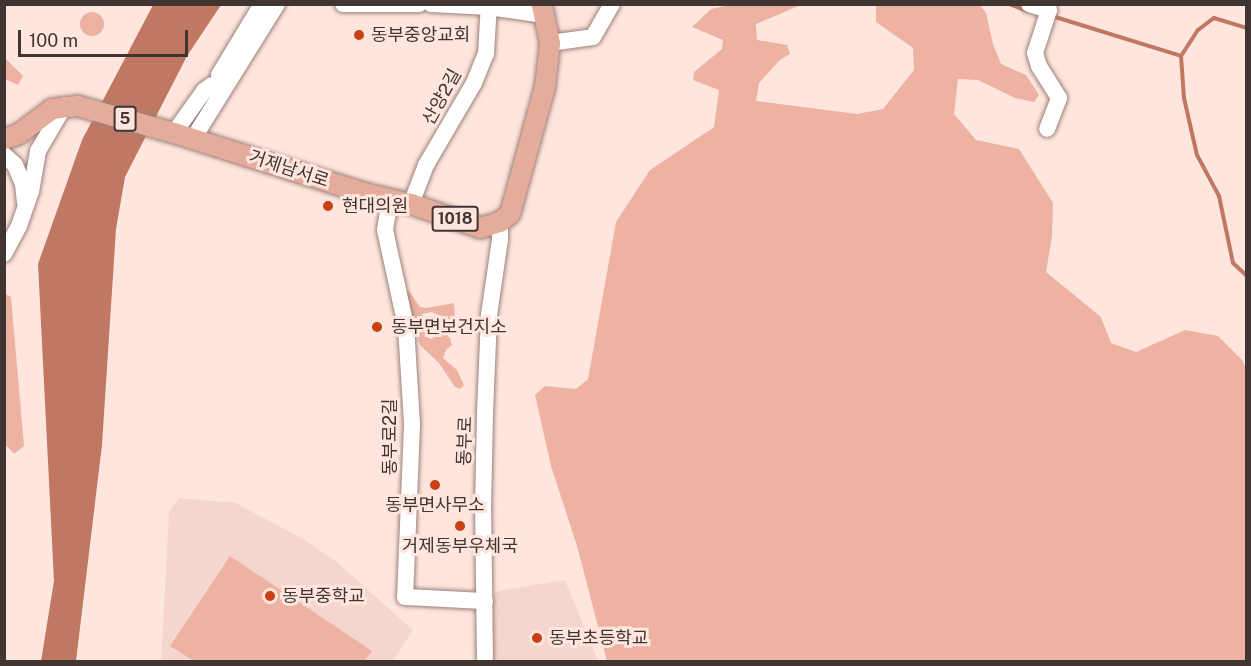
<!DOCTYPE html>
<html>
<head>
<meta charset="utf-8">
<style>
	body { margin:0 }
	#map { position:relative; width:1251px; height:666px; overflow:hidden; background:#fee6df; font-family:"Public Sans","Noto Sans KR",sans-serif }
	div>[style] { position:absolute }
	.built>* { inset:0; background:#f5d6ce }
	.green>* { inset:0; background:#edb2a1 }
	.round { border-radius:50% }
	.water>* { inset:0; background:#c07863 }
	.stream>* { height:4px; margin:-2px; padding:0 2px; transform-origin:2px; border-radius:2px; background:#c07863 }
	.roads { filter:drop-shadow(0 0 2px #9c8179) drop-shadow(0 0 2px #9c8179) }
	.minor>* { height:16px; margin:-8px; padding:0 8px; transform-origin:8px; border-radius:8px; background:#fff }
	.major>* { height:20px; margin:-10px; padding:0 10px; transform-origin:10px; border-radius:10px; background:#e6ac9b }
	.dots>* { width:16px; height:16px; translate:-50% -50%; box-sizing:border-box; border:3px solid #fee6df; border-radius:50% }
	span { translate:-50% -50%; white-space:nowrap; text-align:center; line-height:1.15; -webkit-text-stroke:6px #fee6df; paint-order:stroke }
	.shield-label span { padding:2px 4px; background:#fee6df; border:2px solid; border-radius:4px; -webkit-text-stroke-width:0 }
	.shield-label { font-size:16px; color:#413532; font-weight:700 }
	.poi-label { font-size:18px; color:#413532 }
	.left { translate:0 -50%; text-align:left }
	.street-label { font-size:18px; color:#413532 }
	.frame { position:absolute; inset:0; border:6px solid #413532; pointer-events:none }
	.scale { position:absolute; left:18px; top:30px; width:170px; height:27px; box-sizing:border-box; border:3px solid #413532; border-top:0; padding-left:8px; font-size:18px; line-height:21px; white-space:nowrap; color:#413532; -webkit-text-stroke:4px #fee6df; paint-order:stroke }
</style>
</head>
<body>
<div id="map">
	<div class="built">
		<div style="clip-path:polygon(179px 498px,236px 503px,305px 540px,338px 563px,413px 630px,393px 661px,161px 662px,169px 512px)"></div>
		<div style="clip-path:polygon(565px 580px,598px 661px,485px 662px,485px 601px,498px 591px)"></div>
	</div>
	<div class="green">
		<div style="clip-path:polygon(734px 4px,801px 5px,756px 24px,757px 40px,787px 45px,790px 54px,780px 60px,759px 83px,756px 101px,857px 114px,883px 109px,914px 70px,913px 48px,876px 22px,876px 5px,980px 5px,986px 13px,993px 44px,1001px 64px,1026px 75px,1039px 95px,1034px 102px,1015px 98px,978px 80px,958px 79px,954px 114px,976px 140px,1019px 149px,1053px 203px,1052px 236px,1046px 272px,1101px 317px,1111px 343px,1136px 352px,1185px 330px,1218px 336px,1242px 360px,1246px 368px,1246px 661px,607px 661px,577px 546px,551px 466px,535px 395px,545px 386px,576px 389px,588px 379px,616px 222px,650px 170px,714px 127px,719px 90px,693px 80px,694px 72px,722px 49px,723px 40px,692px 27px,711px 9px)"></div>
		<div class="round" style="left:80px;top:12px;width:24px;height:24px"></div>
		<div style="clip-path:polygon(4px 57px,23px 76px,18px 85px,5px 79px)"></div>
		<div style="clip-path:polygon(409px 291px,420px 307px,426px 308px,454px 303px,455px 316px,449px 320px,432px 312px,422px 314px,428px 338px,432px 339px,438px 334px,446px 334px,450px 338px,452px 345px,446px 350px,443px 358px,457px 370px,464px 385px,460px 389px,455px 387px,439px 363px,420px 345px,406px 293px)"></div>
		<div style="clip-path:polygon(4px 293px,11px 297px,24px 446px,14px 454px,5px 444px)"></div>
		<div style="clip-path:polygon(230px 556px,372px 651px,364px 661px,194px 661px,170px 646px)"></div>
	</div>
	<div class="water">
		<div style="clip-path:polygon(153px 5px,221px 5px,187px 56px,125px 177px,116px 229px,102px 445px,76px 661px,41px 661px,54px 581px,38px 264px,82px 140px)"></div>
	</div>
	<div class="stream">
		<div style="left:1009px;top:4px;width:19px;rotate:21deg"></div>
		<div style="left:1052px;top:16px;width:135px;rotate:17.2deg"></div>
		<div style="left:1181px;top:56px;width:42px;rotate:85.9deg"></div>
		<div style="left:1184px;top:98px;width:58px;rotate:77.2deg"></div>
		<div style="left:1197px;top:155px;width:47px;rotate:61.8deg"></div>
		<div style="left:1219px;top:196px;width:68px;rotate:78.2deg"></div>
		<div style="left:1233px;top:263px;width:18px;rotate:43deg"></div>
		<div style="left:1181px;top:56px;width:31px;rotate:-57deg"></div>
		<div style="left:1198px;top:30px;width:20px;rotate:-37deg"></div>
		<div style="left:1214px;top:18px;width:34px;rotate:17deg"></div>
	</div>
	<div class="roads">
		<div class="minor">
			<div style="left:343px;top:4px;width:76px"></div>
			<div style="left:431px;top:4px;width:58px;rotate:3deg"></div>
			<div style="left:489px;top:7px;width:56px;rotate:8.3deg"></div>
			<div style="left:1029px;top:4px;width:21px;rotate:17deg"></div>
			<div style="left:1049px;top:10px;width:45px;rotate:108deg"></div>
			<div style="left:1035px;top:53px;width:14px;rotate:73deg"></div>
			<div style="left:1039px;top:66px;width:38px;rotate:58deg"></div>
			<div style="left:1059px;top:98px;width:33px;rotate:111deg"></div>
			<div style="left:550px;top:43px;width:43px;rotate:-7.9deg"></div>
			<div style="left:593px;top:37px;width:38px;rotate:-60deg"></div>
			<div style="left:219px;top:75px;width:83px;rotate:-58.8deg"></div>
			<div style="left:174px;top:133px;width:52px;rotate:-54.5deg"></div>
			<div style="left:204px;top:91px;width:10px;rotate:-37deg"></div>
			<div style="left:193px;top:139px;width:159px;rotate:-58.1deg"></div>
			<div style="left:4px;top:155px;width:15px;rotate:42deg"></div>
			<div style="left:15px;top:165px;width:21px;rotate:67deg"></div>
			<div style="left:23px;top:184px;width:18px;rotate:84deg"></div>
			<div style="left:390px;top:201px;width:29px;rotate:100deg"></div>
			<div style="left:385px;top:230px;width:98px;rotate:77.7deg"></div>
			<div style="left:406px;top:326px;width:99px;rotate:86.5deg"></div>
			<div style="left:412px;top:425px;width:172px;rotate:92.3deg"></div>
			<div style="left:405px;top:597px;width:80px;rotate:2.9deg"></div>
			<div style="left:411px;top:204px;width:42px;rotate:-69deg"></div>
			<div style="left:426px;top:165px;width:95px;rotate:-59.7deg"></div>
			<div style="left:474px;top:83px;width:31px;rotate:-68deg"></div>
			<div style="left:486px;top:54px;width:50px;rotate:-86.6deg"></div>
			<div style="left:4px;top:254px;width:32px;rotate:-62deg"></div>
			<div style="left:19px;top:226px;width:36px;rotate:-71deg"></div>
			<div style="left:31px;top:192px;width:42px;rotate:-80.3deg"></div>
			<div style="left:38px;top:151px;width:53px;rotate:-59.6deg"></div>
			<div style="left:485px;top:662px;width:153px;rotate:-90.7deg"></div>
			<div style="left:483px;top:509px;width:97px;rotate:-88.8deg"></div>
			<div style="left:485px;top:412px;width:97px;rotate:-87.6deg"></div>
			<div style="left:489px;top:315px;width:76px;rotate:-81.7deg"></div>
			<div style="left:500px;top:240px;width:18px;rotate:-90deg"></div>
		</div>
		<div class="major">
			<div style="left:4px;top:139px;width:16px;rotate:-18deg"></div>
			<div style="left:19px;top:134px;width:41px;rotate:-37.1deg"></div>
			<div style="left:52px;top:109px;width:26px;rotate:-7deg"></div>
			<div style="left:78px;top:106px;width:100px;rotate:15.7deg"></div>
			<div style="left:174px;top:133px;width:199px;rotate:17.5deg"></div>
			<div style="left:364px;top:193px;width:48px;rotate:13.2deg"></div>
			<div style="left:411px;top:204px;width:74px;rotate:18.9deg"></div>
			<div style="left:481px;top:228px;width:20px;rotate:-18deg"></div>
			<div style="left:500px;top:222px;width:13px;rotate:-39deg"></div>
			<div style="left:510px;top:214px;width:132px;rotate:-74.6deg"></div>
			<div style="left:545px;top:87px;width:44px;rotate:-83.5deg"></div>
			<div style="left:550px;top:43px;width:40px;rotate:-102deg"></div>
		</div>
	</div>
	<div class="dots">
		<div style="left:359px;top:35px;background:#c94112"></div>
		<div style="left:328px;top:206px;background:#c94112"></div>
		<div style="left:377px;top:327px;background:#c94112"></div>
		<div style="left:435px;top:485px;background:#c94112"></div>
		<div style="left:460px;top:526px;background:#c94112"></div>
		<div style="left:270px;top:596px;background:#c94112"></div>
		<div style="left:537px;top:638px;background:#c94112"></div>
	</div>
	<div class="shield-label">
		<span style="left:125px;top:119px">5</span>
		<span style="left:455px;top:219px">1018</span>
	</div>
	<div class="poi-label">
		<span class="left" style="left:371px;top:35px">동부중앙교회</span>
		<span class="left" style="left:342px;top:206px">현대의원</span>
		<span class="left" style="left:391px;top:327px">동부면보건지소</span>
		<span style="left:435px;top:505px">동부면사무소</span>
		<span style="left:460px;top:546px">거제동부우체국</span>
		<span class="left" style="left:282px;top:596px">동부중학교</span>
		<span class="left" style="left:549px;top:638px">동부초등학교</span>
	</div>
	<div class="street-label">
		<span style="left:442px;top:97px;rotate:-61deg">산양2길</span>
		<span style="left:289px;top:169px;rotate:18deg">거제남서로</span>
		<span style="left:390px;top:437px;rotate:-90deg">동부로2길</span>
		<span style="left:465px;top:441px;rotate:-88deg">동부로</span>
	</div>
	<div class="frame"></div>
	<div class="scale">100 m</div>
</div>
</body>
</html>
